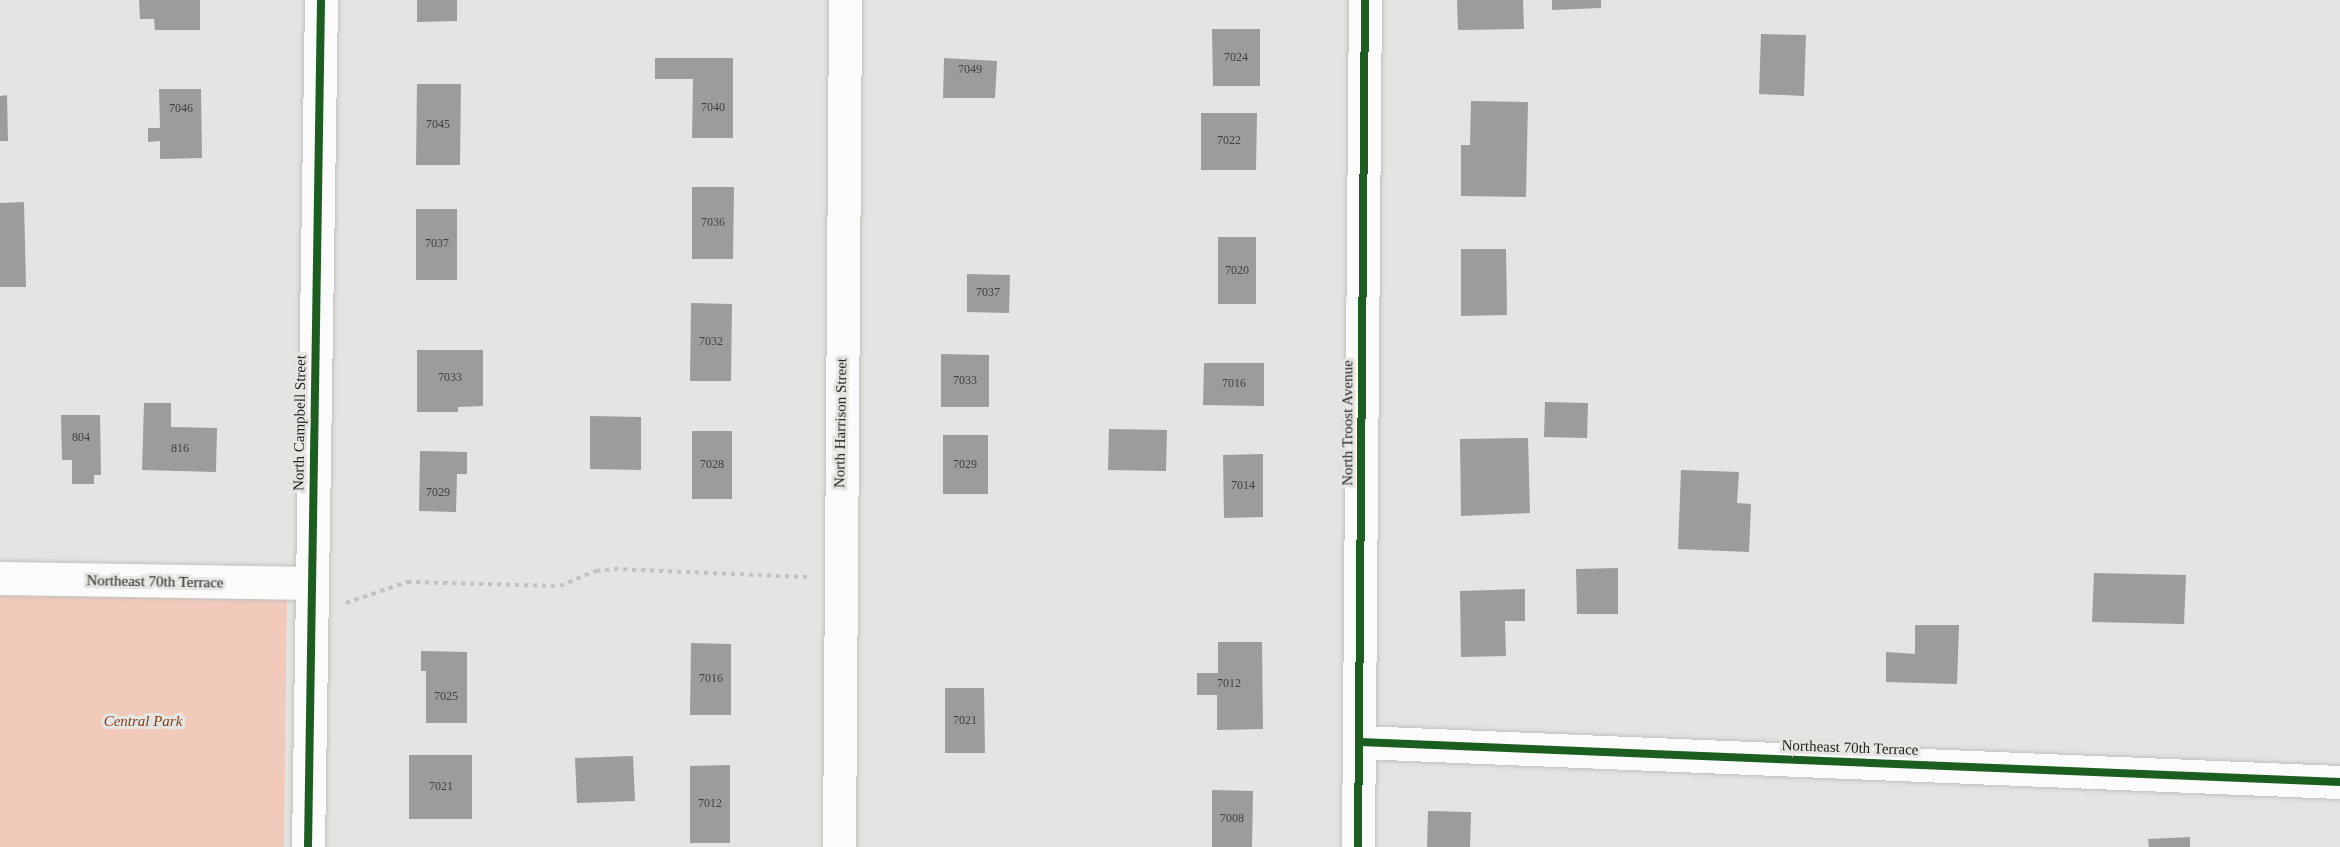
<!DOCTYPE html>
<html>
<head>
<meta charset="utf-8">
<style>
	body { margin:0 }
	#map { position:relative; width:2340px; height:847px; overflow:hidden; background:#e4e4e2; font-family:Georgia,serif }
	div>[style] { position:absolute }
	.green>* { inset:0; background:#f2caba }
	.building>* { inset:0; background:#9c9c9b }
	.path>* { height:4px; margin-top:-2px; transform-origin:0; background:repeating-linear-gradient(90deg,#c2c2c1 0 4.5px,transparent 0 9px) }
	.roads { filter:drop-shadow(0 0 2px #c1c1bf) drop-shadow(0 0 2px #c1c1bf) }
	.street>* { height:33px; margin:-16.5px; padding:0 16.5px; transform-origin:16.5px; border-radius:16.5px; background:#fbfbfb }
	.secondary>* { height:33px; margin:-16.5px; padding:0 16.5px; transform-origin:16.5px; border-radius:16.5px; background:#fbfbfb }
	.cycleway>* { height:8px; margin:-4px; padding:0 4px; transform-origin:4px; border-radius:4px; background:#1b5e20 }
	span { translate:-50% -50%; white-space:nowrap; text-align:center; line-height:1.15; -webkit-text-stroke:6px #e5e5e1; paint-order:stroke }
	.number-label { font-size:12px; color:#414040 }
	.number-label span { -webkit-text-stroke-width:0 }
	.street-label { font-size:15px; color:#232221 }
	.park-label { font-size:15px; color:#8b3a18; font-style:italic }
</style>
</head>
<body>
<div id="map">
	<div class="green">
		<div style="clip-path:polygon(0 596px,287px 598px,284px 847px,0 847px)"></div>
	</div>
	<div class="building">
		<div style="clip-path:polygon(139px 0,200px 0,200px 30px,155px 30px,154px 19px,140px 19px)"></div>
		<div style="clip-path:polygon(417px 0,457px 0,457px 21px,417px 22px)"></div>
		<div style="clip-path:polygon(1457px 0,1523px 0,1524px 29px,1458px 30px)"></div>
		<div style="clip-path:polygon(1552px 0,1601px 0,1601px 8px,1552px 10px)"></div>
		<div style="clip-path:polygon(1212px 29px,1260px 29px,1260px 86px,1213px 86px)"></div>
		<div style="clip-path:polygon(1761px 34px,1806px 35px,1804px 96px,1759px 94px)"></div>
		<div style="clip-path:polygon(655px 58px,733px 58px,733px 138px,692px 138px,693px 79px,655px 79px)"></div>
		<div style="clip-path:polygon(944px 58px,997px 61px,995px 98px,943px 98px)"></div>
		<div style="clip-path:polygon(417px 84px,461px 84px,460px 165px,416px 165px)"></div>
		<div style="clip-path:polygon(159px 89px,201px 89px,202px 158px,160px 159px,160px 141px,148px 142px,148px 128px,160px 128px)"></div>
		<div style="clip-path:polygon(7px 95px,8px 141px,0 141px,0 96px)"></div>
		<div style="clip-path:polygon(1471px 101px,1528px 102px,1526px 197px,1461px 196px,1461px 145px,1470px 145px)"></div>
		<div style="clip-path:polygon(1201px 113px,1257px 113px,1256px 170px,1201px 170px)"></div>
		<div style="clip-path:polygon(692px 187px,734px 187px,733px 259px,692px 259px)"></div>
		<div style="clip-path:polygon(24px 202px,26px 287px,0 287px,0 203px)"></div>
		<div style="clip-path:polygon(416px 209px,457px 209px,457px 280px,416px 280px)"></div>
		<div style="clip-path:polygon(1218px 237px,1256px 237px,1256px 304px,1218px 304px)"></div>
		<div style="clip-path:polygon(1461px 249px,1506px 249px,1507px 315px,1461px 316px)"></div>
		<div style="clip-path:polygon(967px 274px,1010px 275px,1009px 313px,967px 312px)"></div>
		<div style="clip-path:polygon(691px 303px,732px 304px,731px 381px,690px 381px)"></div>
		<div style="clip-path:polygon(417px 350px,483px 350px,483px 406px,458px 407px,458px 412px,417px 412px)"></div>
		<div style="clip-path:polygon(941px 354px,989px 355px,989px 407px,941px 407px)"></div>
		<div style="clip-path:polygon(1204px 363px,1264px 363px,1264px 406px,1203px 405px)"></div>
		<div style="clip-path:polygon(1545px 402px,1588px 403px,1587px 438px,1544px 437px)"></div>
		<div style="clip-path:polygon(144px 403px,171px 403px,171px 427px,217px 428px,216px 472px,142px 470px)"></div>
		<div style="clip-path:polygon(61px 415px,100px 415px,101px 475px,94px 475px,94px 484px,72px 484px,72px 460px,62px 460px)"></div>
		<div style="clip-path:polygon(590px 416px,641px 417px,641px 470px,590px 469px)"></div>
		<div style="clip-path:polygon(1109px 429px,1167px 430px,1166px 471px,1108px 470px)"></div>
		<div style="clip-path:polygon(692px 431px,732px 431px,732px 499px,692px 499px)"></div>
		<div style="clip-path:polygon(943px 435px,988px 435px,988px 494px,943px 494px)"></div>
		<div style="clip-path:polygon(1528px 438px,1530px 513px,1461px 516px,1460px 439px)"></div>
		<div style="clip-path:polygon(420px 451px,467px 452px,467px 474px,457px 474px,456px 512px,419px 511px)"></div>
		<div style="clip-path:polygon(1263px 454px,1263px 517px,1224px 518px,1223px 455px)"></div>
		<div style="clip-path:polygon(1681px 470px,1739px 472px,1737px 503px,1751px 504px,1749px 552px,1678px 549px)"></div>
		<div style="clip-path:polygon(1618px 568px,1618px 614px,1577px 614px,1576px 569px)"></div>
		<div style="clip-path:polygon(2094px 573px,2186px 575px,2184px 624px,2092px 622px)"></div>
		<div style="clip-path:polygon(1525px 589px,1525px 621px,1505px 621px,1506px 656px,1461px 657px,1460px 591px)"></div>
		<div style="clip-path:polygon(1915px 625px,1959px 625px,1957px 684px,1886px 682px,1886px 652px,1915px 654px)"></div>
		<div style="clip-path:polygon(1218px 642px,1262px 642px,1263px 729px,1217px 730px,1217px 695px,1197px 695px,1197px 673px,1218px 673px)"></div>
		<div style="clip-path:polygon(691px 643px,731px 644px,731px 715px,690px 715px)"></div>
		<div style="clip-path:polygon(421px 651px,467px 652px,467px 723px,426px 723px,426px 671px,421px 671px)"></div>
		<div style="clip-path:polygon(945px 688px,984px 688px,985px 753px,945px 753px)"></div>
		<div style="clip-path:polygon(409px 755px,472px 755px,472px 819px,409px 819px)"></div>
		<div style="clip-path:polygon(633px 756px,635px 801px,577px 803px,575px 758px)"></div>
		<div style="clip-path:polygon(730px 765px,730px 843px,690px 843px,690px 766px)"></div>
		<div style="clip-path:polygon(1212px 790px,1253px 791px,1252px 847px,1212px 847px)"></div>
		<div style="clip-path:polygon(1428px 811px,1471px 812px,1470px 847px,1427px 847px)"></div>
		<div style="clip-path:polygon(2190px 837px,2190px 847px,2149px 847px,2148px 839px)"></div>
	</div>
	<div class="path">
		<div style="left:346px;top:603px;width:65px;rotate:-19deg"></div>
		<div style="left:407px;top:582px;width:153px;rotate:1.5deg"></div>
		<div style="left:560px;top:586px;width:39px;rotate:-23deg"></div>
		<div style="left:596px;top:571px;width:18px;rotate:-6deg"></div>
		<div style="left:614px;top:569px;width:193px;rotate:2.4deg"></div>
	</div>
	<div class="roads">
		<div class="street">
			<div style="left:0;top:578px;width:311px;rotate:0.9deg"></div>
			<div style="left:1360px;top:742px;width:981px;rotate:2.34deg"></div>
			<div style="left:308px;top:847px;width:847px;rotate:-89.12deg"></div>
			<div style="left:839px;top:847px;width:847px;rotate:-89.59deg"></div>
		</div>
		<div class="secondary">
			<div style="left:1358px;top:847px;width:847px;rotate:-89.53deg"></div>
		</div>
	</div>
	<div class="cycleway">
		<div style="left:1360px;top:742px;width:981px;rotate:2.34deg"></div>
		<div style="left:308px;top:847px;width:847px;rotate:-89.12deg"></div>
		<div style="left:1358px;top:847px;width:847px;rotate:-89.53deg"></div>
	</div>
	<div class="number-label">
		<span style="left:1236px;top:58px">7024</span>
		<span style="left:970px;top:70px">7049</span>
		<span style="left:713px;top:108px">7040</span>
		<span style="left:181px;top:109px">7046</span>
		<span style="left:438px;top:125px">7045</span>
		<span style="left:1229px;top:141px">7022</span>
		<span style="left:713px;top:223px">7036</span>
		<span style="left:437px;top:244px">7037</span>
		<span style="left:1237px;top:271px">7020</span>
		<span style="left:988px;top:293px">7037</span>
		<span style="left:711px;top:342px">7032</span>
		<span style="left:450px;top:378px">7033</span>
		<span style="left:965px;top:381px">7033</span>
		<span style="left:1234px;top:384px">7016</span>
		<span style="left:81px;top:438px">804</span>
		<span style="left:180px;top:449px">816</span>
		<span style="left:712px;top:465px">7028</span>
		<span style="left:965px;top:465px">7029</span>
		<span style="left:1243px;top:486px">7014</span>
		<span style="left:438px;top:493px">7029</span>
		<span style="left:711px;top:679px">7016</span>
		<span style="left:1229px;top:684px">7012</span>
		<span style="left:446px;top:697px">7025</span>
		<span style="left:965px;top:721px">7021</span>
		<span style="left:441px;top:787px">7021</span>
		<span style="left:710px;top:804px">7012</span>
		<span style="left:1232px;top:819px">7008</span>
	</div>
	<div class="street-label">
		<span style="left:300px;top:423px;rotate:-89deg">North Campbell Street</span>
		<span style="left:841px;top:423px;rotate:-89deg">North Harrison Street</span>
		<span style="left:1348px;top:423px;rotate:-90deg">North Troost Avenue</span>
		<span style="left:155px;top:582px;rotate:1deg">Northeast 70th Terrace</span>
		<span style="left:1850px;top:748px;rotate:2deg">Northeast 70th Terrace</span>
	</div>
	<div class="park-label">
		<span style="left:143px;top:722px">Central Park</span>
	</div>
</div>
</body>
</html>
